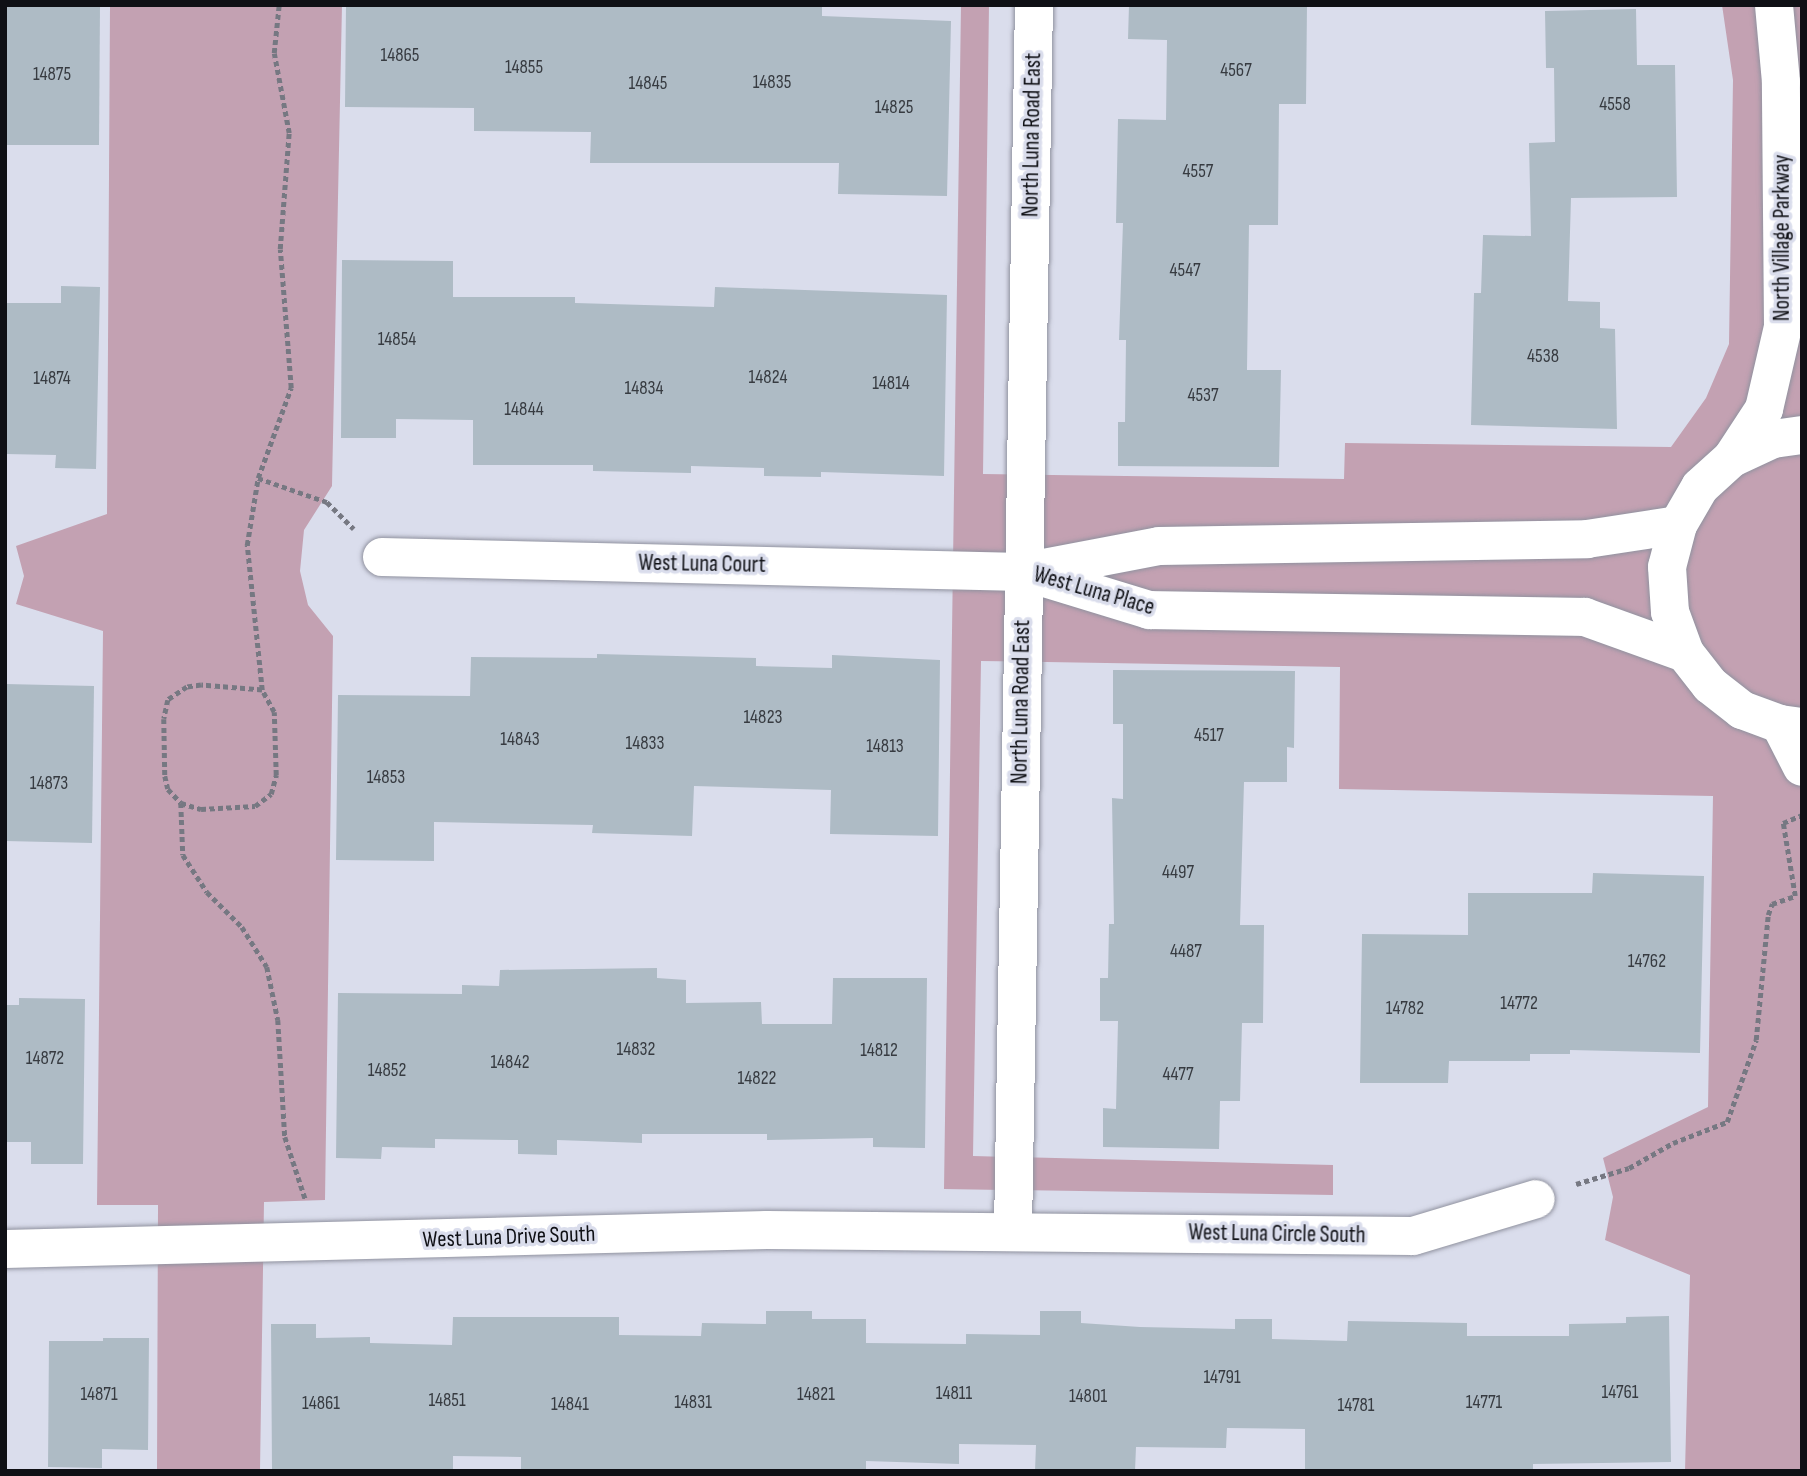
<!DOCTYPE html>
<html>
<head>
<meta charset="utf-8">
<style>
	body { margin:0 }
	#map { position:relative; width:1807px; height:1476px; overflow:hidden; background:#daddec; font-family:"Sofia Sans Condensed",sans-serif }
	div>[style] { position:absolute }
	.green>* { inset:0; background:#c3a1b2 }
	.building>* { inset:0; background:#aebbc5 }
	.path>* { height:4.5px; margin-top:-2.25px; transform-origin:0; background:repeating-linear-gradient(90deg,#767882 0 5px,transparent 0 8.5px) }
	.roads { filter:drop-shadow(0 0 2px #90929f) drop-shadow(0 0 2px #90929f) }
	.street>* { height:38px; margin:-19px; padding:0 19px; transform-origin:19px; border-radius:19px; background:#fff }
	span { translate:-50% -50%; white-space:nowrap; text-align:center; line-height:1.15; -webkit-text-stroke:7px #daddec; paint-order:stroke }
	.number-label { font-size:19px; color:#373b41 }
	.number-label span { -webkit-text-stroke-width:0 }
	.street-label { font-size:23px; color:#0f1015 }
	.frame { position:absolute; inset:0; border:7px solid #0f1015; pointer-events:none }
</style>
</head>
<body>
<div id="map">
	<div class="green">
		<div style="clip-path:polygon(110px 5px,342px 5px,332px 486px,304px 530px,300px 571px,308px 605px,333px 636px,325px 1200px,264px 1202px,260px 1471px,157px 1471px,158px 1205px,97px 1205px,103px 631px,16px 604px,24px 576px,16px 546px,107px 514px)"></div>
		<div style="clip-path:polygon(961px 5px,989px 5px,983px 474px,1344px 479px,1345px 443px,1671px 447px,1706px 398px,1729px 344px,1733px 80px,1722px 5px,1802px 5px,1802px 1471px,1685px 1471px,1690px 1275px,1605px 1240px,1613px 1197px,1603px 1158px,1708px 1107px,1713px 796px,1339px 789px,1340px 667px,981px 661px,973px 1156px,1333px 1165px,1333px 1195px,944px 1189px)"></div>
	</div>
	<div class="building">
		<div style="clip-path:polygon(5px 5px,100px 5px,99px 145px,5px 145px)"></div>
		<div style="clip-path:polygon(346px 5px,822px 5px,822px 16px,951px 21px,947px 196px,838px 194px,839px 163px,590px 163px,591px 132px,474px 131px,474px 108px,345px 107px)"></div>
		<div style="clip-path:polygon(1129px 5px,1307px 5px,1306px 104px,1279px 104px,1278px 225px,1249px 225px,1247px 370px,1281px 370px,1279px 467px,1118px 466px,1118px 422px,1125px 422px,1126px 340px,1119px 340px,1123px 223px,1116px 223px,1118px 119px,1166px 120px,1167px 40px,1128px 39px)"></div>
		<div style="clip-path:polygon(1636px 9px,1637px 65px,1675px 65px,1677px 197px,1571px 198px,1568px 301px,1600px 302px,1600px 328px,1615px 329px,1617px 429px,1471px 425px,1474px 293px,1481px 293px,1483px 235px,1531px 236px,1529px 143px,1555px 142px,1554px 68px,1546px 68px,1545px 11px)"></div>
		<div style="clip-path:polygon(342px 260px,453px 261px,453px 297px,575px 297px,575px 303px,714px 307px,715px 287px,947px 295px,944px 476px,821px 472px,821px 477px,764px 476px,764px 468px,691px 466px,691px 473px,593px 471px,593px 465px,473px 465px,473px 420px,396px 419px,396px 438px,341px 438px)"></div>
		<div style="clip-path:polygon(61px 286px,100px 287px,96px 469px,55px 468px,56px 455px,5px 454px,5px 303px,61px 303px)"></div>
		<div style="clip-path:polygon(597px 654px,756px 658px,756px 666px,832px 668px,832px 655px,940px 660px,938px 836px,830px 834px,831px 790px,694px 786px,692px 836px,592px 833px,593px 825px,434px 822px,434px 861px,336px 860px,338px 695px,470px 696px,471px 657px,597px 658px)"></div>
		<div style="clip-path:polygon(1113px 670px,1295px 671px,1294px 748px,1287px 747px,1287px 782px,1244px 782px,1240px 925px,1264px 925px,1263px 1023px,1242px 1023px,1240px 1101px,1220px 1101px,1219px 1149px,1103px 1147px,1103px 1108px,1116px 1109px,1118px 1021px,1100px 1021px,1100px 978px,1108px 978px,1109px 924px,1114px 924px,1112px 798px,1123px 799px,1123px 724px,1113px 724px)"></div>
		<div style="clip-path:polygon(5px 684px,94px 686px,92px 843px,5px 841px)"></div>
		<div style="clip-path:polygon(1593px 873px,1704px 876px,1700px 1053px,1570px 1050px,1570px 1054px,1530px 1054px,1530px 1061px,1449px 1061px,1448px 1083px,1360px 1083px,1362px 934px,1468px 935px,1468px 893px,1592px 893px)"></div>
		<div style="clip-path:polygon(657px 968px,657px 978px,686px 980px,686px 1003px,761px 1002px,762px 1024px,832px 1024px,833px 978px,927px 978px,925px 1148px,873px 1147px,873px 1138px,767px 1140px,767px 1134px,642px 1134px,642px 1143px,557px 1140px,557px 1155px,518px 1154px,518px 1140px,435px 1139px,435px 1148px,382px 1147px,381px 1159px,336px 1158px,338px 993px,462px 994px,462px 985px,499px 986px,500px 970px)"></div>
		<div style="clip-path:polygon(19px 998px,85px 999px,83px 1164px,31px 1164px,31px 1142px,5px 1142px,5px 1005px,19px 1005px)"></div>
		<div style="clip-path:polygon(766px 1311px,812px 1311px,812px 1319px,866px 1319px,866px 1343px,966px 1344px,966px 1334px,1040px 1335px,1040px 1311px,1081px 1311px,1081px 1323px,1140px 1327px,1235px 1329px,1235px 1319px,1272px 1319px,1272px 1339px,1347px 1341px,1348px 1321px,1467px 1323px,1467px 1336px,1569px 1336px,1569px 1324px,1626px 1323px,1626px 1317px,1669px 1316px,1671px 1462px,1533px 1464px,1533px 1471px,1305px 1471px,1305px 1429px,1227px 1428px,1226px 1448px,1136px 1447px,1135px 1471px,1035px 1471px,1036px 1445px,959px 1444px,959px 1464px,866px 1461px,866px 1471px,521px 1471px,521px 1457px,453px 1456px,453px 1471px,272px 1471px,271px 1324px,316px 1324px,316px 1338px,370px 1337px,370px 1343px,452px 1345px,453px 1317px,619px 1317px,619px 1335px,701px 1336px,702px 1323px,766px 1324px)"></div>
		<div style="clip-path:polygon(103px 1338px,149px 1338px,148px 1450px,102px 1449px,102px 1468px,48px 1467px,49px 1341px,103px 1341px)"></div>
	</div>
	<div class="path">
		<div style="left:258px;top:478px;width:73px;rotate:19.2deg"></div>
		<div style="left:327px;top:502px;width:38px;rotate:45deg"></div>
		<div style="left:262px;top:690px;width:61px;rotate:-175.3deg"></div>
		<div style="left:201px;top:685px;width:14px;rotate:172deg"></div>
		<div style="left:187px;top:687px;width:23px;rotate:146deg"></div>
		<div style="left:168px;top:700px;width:19px;rotate:102deg"></div>
		<div style="left:164px;top:719px;width:57px;rotate:89deg"></div>
		<div style="left:165px;top:776px;width:13px;rotate:77deg"></div>
		<div style="left:168px;top:789px;width:19px;rotate:47deg"></div>
		<div style="left:181px;top:803px;width:21px;rotate:17deg"></div>
		<div style="left:201px;top:809px;width:54px;rotate:-3.2deg"></div>
		<div style="left:255px;top:806px;width:20px;rotate:-37deg"></div>
		<div style="left:271px;top:794px;width:20px;rotate:-75deg"></div>
		<div style="left:276px;top:775px;width:63px;rotate:-91.8deg"></div>
		<div style="left:274px;top:712px;width:25px;rotate:-119deg"></div>
		<div style="left:262px;top:690px;width:146px;rotate:-95.9deg"></div>
		<div style="left:247px;top:545px;width:68px;rotate:-80.7deg"></div>
		<div style="left:258px;top:478px;width:96px;rotate:-69.9deg"></div>
		<div style="left:291px;top:388px;width:139px;rotate:-94.5deg"></div>
		<div style="left:280px;top:249px;width:116px;rotate:-85.6deg"></div>
		<div style="left:289px;top:133px;width:81px;rotate:-100.6deg"></div>
		<div style="left:274px;top:53px;width:48px;rotate:-84.1deg"></div>
		<div style="left:181px;top:803px;width:52px;rotate:87.8deg"></div>
		<div style="left:183px;top:855px;width:44px;rotate:57deg"></div>
		<div style="left:207px;top:892px;width:49px;rotate:45deg"></div>
		<div style="left:242px;top:927px;width:47px;rotate:58deg"></div>
		<div style="left:267px;top:967px;width:54px;rotate:78.3deg"></div>
		<div style="left:278px;top:1020px;width:117px;rotate:86.6deg"></div>
		<div style="left:285px;top:1137px;width:67px;rotate:71.8deg"></div>
		<div style="left:1576px;top:1184px;width:55px;rotate:-16.8deg"></div>
		<div style="left:1629px;top:1168px;width:51px;rotate:-29.6deg"></div>
		<div style="left:1673px;top:1143px;width:58px;rotate:-21.3deg"></div>
		<div style="left:1727px;top:1122px;width:87px;rotate:-70.5deg"></div>
		<div style="left:1756px;top:1040px;width:126px;rotate:-84.5deg"></div>
		<div style="left:1768px;top:915px;width:12px;rotate:-70deg"></div>
		<div style="left:1772px;top:904px;width:24px;rotate:-19deg"></div>
		<div style="left:1795px;top:896px;width:74px;rotate:-99.3deg"></div>
		<div style="left:1783px;top:823px;width:21px;rotate:-23deg"></div>
	</div>
	<div class="roads">
		<div class="street">
			<div style="left:1802px;top:435px;width:29px;rotate:172deg"></div>
			<div style="left:1773px;top:439px;width:45px;rotate:155.1deg"></div>
			<div style="left:1732px;top:458px;width:43px;rotate:137.8deg"></div>
			<div style="left:1700px;top:487px;width:44px;rotate:120.1deg"></div>
			<div style="left:1678px;top:525px;width:43px;rotate:104.7deg"></div>
			<div style="left:1667px;top:567px;width:45px;rotate:86.2deg"></div>
			<div style="left:1670px;top:612px;width:44px;rotate:69.9deg"></div>
			<div style="left:1685px;top:653px;width:41px;rotate:52deg"></div>
			<div style="left:1710px;top:685px;width:41px;rotate:38deg"></div>
			<div style="left:1742px;top:710px;width:40px;rotate:20.2deg"></div>
			<div style="left:1780px;top:724px;width:22px;rotate:8deg"></div>
			<div style="left:1732px;top:458px;width:59px;rotate:-56.9deg"></div>
			<div style="left:1764px;top:409px;width:84px;rotate:-77deg"></div>
			<div style="left:1783px;top:327px;width:245px;rotate:-90.5deg"></div>
			<div style="left:1781px;top:82px;width:77px;rotate:-95.2deg"></div>
			<div style="left:382px;top:557px;width:641px;rotate:1.34deg"></div>
			<div style="left:1023px;top:572px;width:138px;rotate:-10.8deg"></div>
			<div style="left:1159px;top:546px;width:428px;rotate:-0.9deg"></div>
			<div style="left:1587px;top:539px;width:92px;rotate:-8.7deg"></div>
			<div style="left:1028px;top:573px;width:127px;rotate:17deg"></div>
			<div style="left:1149px;top:610px;width:436px;rotate:0.9deg"></div>
			<div style="left:1585px;top:617px;width:106px;rotate:19.8deg"></div>
			<div style="left:1780px;top:724px;width:48px;rotate:62.9deg"></div>
			<div style="left:1013px;top:1230px;width:1225px;rotate:-89.02deg"></div>
			<div style="left:5px;top:1249px;width:762px;rotate:-1.43deg"></div>
			<div style="left:767px;top:1230px;width:646px;rotate:0.53deg"></div>
			<div style="left:1413px;top:1236px;width:128px;rotate:-16.7deg"></div>
		</div>
	</div>
	<div class="number-label">
		<span style="left:400px;top:56px">14865</span>
		<span style="left:524px;top:68px">14855</span>
		<span style="left:1236px;top:71px">4567</span>
		<span style="left:52px;top:75px">14875</span>
		<span style="left:772px;top:83px">14835</span>
		<span style="left:648px;top:84px">14845</span>
		<span style="left:1615px;top:105px">4558</span>
		<span style="left:894px;top:108px">14825</span>
		<span style="left:1198px;top:172px">4557</span>
		<span style="left:1185px;top:271px">4547</span>
		<span style="left:397px;top:340px">14854</span>
		<span style="left:1543px;top:357px">4538</span>
		<span style="left:768px;top:378px">14824</span>
		<span style="left:52px;top:379px">14874</span>
		<span style="left:891px;top:384px">14814</span>
		<span style="left:644px;top:389px">14834</span>
		<span style="left:1203px;top:396px">4537</span>
		<span style="left:524px;top:410px">14844</span>
		<span style="left:763px;top:718px">14823</span>
		<span style="left:1209px;top:736px">4517</span>
		<span style="left:520px;top:740px">14843</span>
		<span style="left:645px;top:744px">14833</span>
		<span style="left:885px;top:747px">14813</span>
		<span style="left:386px;top:778px">14853</span>
		<span style="left:49px;top:784px">14873</span>
		<span style="left:1178px;top:873px">4497</span>
		<span style="left:1186px;top:952px">4487</span>
		<span style="left:1647px;top:962px">14762</span>
		<span style="left:1519px;top:1004px">14772</span>
		<span style="left:1405px;top:1009px">14782</span>
		<span style="left:636px;top:1050px">14832</span>
		<span style="left:879px;top:1051px">14812</span>
		<span style="left:45px;top:1059px">14872</span>
		<span style="left:510px;top:1063px">14842</span>
		<span style="left:387px;top:1071px">14852</span>
		<span style="left:1178px;top:1075px">4477</span>
		<span style="left:757px;top:1079px">14822</span>
		<span style="left:1222px;top:1378px">14791</span>
		<span style="left:1620px;top:1393px">14761</span>
		<span style="left:954px;top:1394px">14811</span>
		<span style="left:99px;top:1395px">14871</span>
		<span style="left:816px;top:1395px">14821</span>
		<span style="left:1088px;top:1397px">14801</span>
		<span style="left:447px;top:1401px">14851</span>
		<span style="left:693px;top:1403px">14831</span>
		<span style="left:1484px;top:1403px">14771</span>
		<span style="left:321px;top:1404px">14861</span>
		<span style="left:570px;top:1405px">14841</span>
		<span style="left:1356px;top:1406px">14781</span>
	</div>
	<div class="street-label">
		<span style="left:1032px;top:135px;rotate:-89deg">North Luna Road East</span>
		<span style="left:1782px;top:238px;rotate:-90deg">North Village Parkway</span>
		<span style="left:702px;top:564px;rotate:1deg">West Luna Court</span>
		<span style="left:1094px;top:591px;rotate:16deg">West Luna Place</span>
		<span style="left:1021px;top:702px;rotate:-89deg">North Luna Road East</span>
		<span style="left:1277px;top:1234px;rotate:1deg">West Luna Circle South</span>
		<span style="left:509px;top:1237px;rotate:-2deg">West Luna Drive South</span>
	</div>
	<div class="frame"></div>
</div>
</body>
</html>
